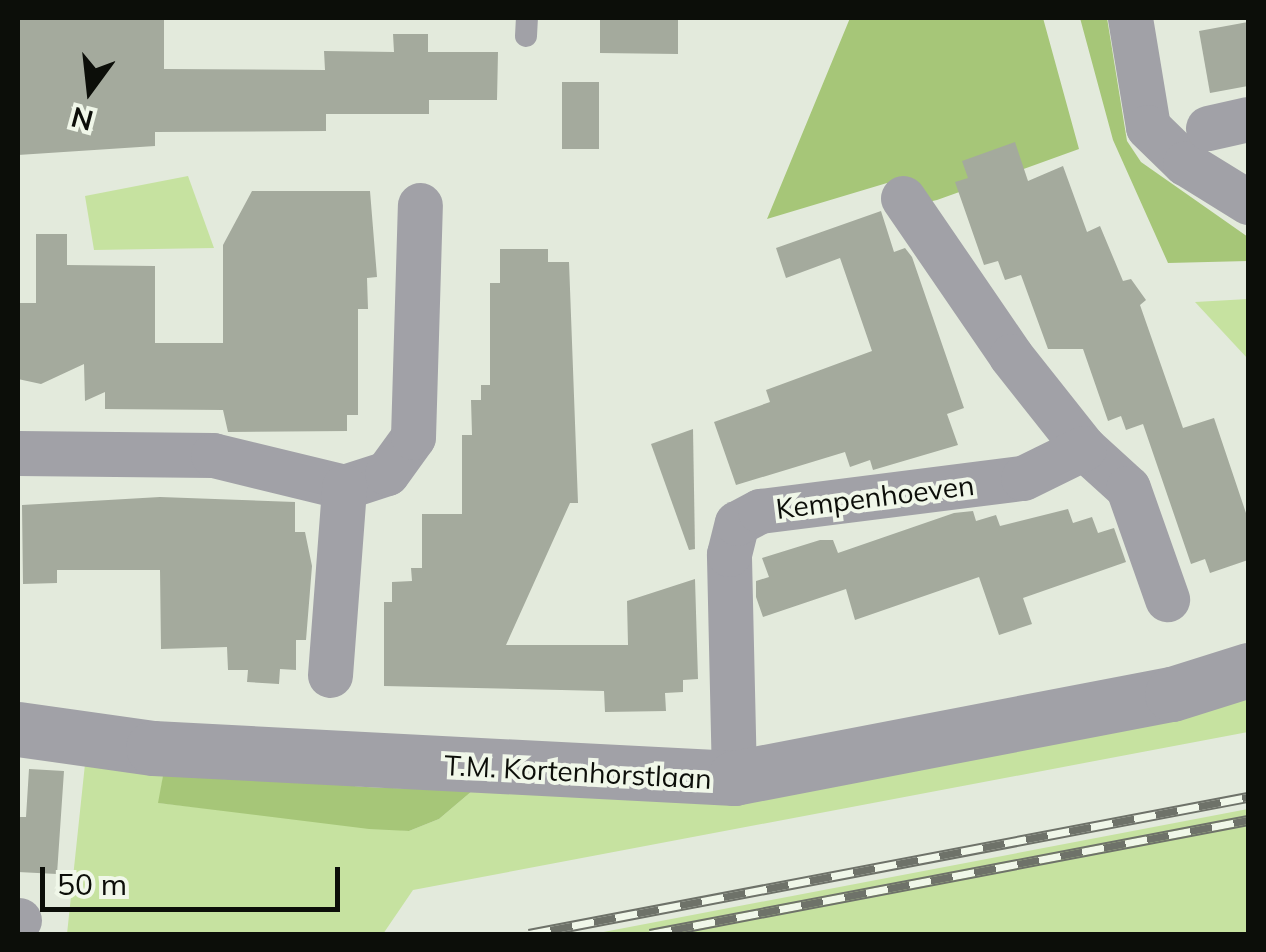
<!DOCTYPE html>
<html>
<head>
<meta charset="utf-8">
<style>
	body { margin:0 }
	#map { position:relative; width:1266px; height:952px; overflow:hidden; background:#e3eadc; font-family:Mulish,sans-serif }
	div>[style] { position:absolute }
	.green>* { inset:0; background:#c6e2a0 }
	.forest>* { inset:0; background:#a6c678 }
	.building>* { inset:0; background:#a4aa9d }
	.service>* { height:22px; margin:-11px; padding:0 11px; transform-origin:11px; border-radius:11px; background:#a1a1a7 }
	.minor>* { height:45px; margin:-22.5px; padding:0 22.5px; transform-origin:22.5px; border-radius:22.5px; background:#a1a1a7 }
	.tertiary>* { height:55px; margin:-27.5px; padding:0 27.5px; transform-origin:27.5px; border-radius:27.5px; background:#a1a1a7 }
	.rail>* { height:11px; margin-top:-5.5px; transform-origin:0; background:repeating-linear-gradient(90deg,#f0f7e9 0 22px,#6e7269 0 44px); box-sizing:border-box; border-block:2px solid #6e7269 }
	span { translate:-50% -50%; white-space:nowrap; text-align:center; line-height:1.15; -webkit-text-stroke:8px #f0f7e9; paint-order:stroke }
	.street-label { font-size:28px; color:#0c0e09 }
	.frame { position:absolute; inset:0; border:20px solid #0c0e09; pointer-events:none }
	.north { position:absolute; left:40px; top:40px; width:100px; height:100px; -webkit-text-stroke:8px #f0f7e9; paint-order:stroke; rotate:195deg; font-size:28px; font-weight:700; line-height:40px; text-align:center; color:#0c0e09 }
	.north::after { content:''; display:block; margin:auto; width:35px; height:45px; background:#0c0e09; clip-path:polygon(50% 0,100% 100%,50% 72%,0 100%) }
	.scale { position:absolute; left:40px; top:867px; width:300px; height:45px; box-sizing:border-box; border:5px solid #0c0e09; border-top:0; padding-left:12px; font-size:30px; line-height:35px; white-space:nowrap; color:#0c0e09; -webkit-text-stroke:8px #f0f7e9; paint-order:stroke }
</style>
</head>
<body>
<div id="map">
	<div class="green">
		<div style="clip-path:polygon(188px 176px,214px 248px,94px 250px,85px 196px)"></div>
		<div style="clip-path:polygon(1248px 299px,1248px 359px,1195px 302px)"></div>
		<div style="clip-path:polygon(1248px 690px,1248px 732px,413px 890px,383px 934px,67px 934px,85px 764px,164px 770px,159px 803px,409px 831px,439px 819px,472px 791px)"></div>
		<div style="clip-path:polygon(1248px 809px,1248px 934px,593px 934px)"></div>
	</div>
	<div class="forest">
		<div style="clip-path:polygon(850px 18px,1043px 18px,1079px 149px,937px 200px,901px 208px,887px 183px,767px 219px)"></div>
		<div style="clip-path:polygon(1080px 18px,1107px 18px,1127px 141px,1141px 162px,1248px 237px,1248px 261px,1168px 263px,1113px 140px)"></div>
		<div style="clip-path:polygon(164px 770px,366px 787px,472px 791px,439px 819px,409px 831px,369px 829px,158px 803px)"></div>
	</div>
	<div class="building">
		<div style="clip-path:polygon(18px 18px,164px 18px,164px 69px,325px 70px,324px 51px,394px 52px,393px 34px,428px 34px,428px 52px,498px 52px,497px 100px,429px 100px,429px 114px,326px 114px,326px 131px,155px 132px,155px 146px,18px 155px)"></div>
		<div style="clip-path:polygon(600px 18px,678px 18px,678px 54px,600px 53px)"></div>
		<div style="clip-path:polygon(1248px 22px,1248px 86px,1210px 93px,1199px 31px)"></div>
		<div style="clip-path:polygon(562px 82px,599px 82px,599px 149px,562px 149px)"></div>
		<div style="clip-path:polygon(1015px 142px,1028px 181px,1063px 166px,1087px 232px,1100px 226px,1123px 281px,1131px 279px,1146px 300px,1140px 305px,1183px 428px,1214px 418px,1248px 519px,1248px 560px,1210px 573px,1205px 559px,1191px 564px,1143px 424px,1126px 430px,1121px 416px,1108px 421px,1083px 349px,1048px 349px,1021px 275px,1005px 280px,998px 261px,984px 265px,955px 182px,968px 178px,962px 161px)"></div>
		<div style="clip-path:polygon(252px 191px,370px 191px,377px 277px,367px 278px,368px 309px,358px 309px,358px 415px,347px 415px,347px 431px,228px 432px,223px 410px,105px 409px,105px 392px,85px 401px,84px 364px,41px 384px,18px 379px,18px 303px,36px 303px,36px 234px,67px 234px,67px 265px,155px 266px,155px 343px,223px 343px,223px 245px)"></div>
		<div style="clip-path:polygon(881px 211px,894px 252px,905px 248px,912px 257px,964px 408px,947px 414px,958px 445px,873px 470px,870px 460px,850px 467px,845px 452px,736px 485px,714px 422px,770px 402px,766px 390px,872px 351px,840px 258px,786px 278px,776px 248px)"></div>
		<div style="clip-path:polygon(500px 249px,548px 249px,548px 262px,569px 262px,578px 503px,570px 503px,506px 645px,628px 645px,627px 601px,695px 579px,698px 679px,683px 680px,683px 692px,665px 693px,666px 711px,605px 712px,604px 691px,384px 686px,384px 602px,392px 602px,392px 582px,412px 581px,411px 568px,422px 568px,422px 514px,462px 514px,462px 435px,472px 435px,471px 400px,481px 400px,481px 385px,490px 385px,490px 283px,500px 283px)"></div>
		<div style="clip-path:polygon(693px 429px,695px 549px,689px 550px,651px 444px)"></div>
		<div style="clip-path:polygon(160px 497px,295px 502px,295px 532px,305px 532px,312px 566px,306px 640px,296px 640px,296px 670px,280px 669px,279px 684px,247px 682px,248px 670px,228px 670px,227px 647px,161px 649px,160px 570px,57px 570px,57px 583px,23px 584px,22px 505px)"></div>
		<div style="clip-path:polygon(1068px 509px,1073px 523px,1092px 517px,1098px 533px,1114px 528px,1126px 562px,1023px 598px,1032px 624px,999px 635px,979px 577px,855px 620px,846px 589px,763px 617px,756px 597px,756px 581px,769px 577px,762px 558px,820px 540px,833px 540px,838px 553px,954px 513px,973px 511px,976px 521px,996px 515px,1000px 526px)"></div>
		<div style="clip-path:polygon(29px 769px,64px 771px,57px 874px,18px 872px,18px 817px,26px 817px)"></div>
	</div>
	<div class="service">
		<div style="left:526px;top:36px;width:18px;rotate:-87deg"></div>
	</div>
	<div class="minor">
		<div style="left:1130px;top:18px;width:110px;rotate:80.6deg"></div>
		<div style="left:1148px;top:127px;width:52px;rotate:44.2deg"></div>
		<div style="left:1185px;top:163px;width:74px;rotate:31.8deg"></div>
		<div style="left:1208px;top:128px;width:41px;rotate:-12.7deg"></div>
		<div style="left:903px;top:198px;width:191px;rotate:55.6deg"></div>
		<div style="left:1011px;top:356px;width:117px;rotate:51.6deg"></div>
		<div style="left:1084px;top:448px;width:59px;rotate:42.3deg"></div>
		<div style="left:1128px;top:488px;width:118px;rotate:70.6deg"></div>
		<div style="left:18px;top:453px;width:195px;rotate:0.6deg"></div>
		<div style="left:213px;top:455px;width:135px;rotate:13.7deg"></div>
		<div style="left:344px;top:487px;width:45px;rotate:-18deg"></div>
		<div style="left:387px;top:473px;width:44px;rotate:-54.2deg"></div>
		<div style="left:413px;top:437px;width:232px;rotate:-88.3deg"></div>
		<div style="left:330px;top:675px;width:189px;rotate:-85.7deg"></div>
		<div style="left:734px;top:778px;width:224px;rotate:-91.3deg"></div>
		<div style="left:729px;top:554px;width:32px;rotate:-76deg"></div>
		<div style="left:737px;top:523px;width:26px;rotate:-28deg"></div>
		<div style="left:760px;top:511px;width:265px;rotate:-7.2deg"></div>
		<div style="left:1023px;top:478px;width:68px;rotate:-26.2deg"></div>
		<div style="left:18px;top:920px;width:1px"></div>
	</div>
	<div class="tertiary">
		<div style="left:18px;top:729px;width:136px;rotate:8deg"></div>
		<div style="left:153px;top:748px;width:582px;rotate:2.96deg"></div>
		<div style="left:734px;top:778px;width:446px;rotate:-10.9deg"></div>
		<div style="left:1172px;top:694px;width:80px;rotate:-17.5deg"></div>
	</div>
	<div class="rail">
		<div style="left:529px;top:934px;width:732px;rotate:-10.79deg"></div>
		<div style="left:650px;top:934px;width:609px;rotate:-10.79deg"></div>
	</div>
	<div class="street-label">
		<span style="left:875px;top:497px;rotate:-7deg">Kempenhoeven</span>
		<span style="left:578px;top:772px;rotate:3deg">T.M. Kortenhorstlaan</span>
	</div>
	<div class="frame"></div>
	<div class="north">N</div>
	<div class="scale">50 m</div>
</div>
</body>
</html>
